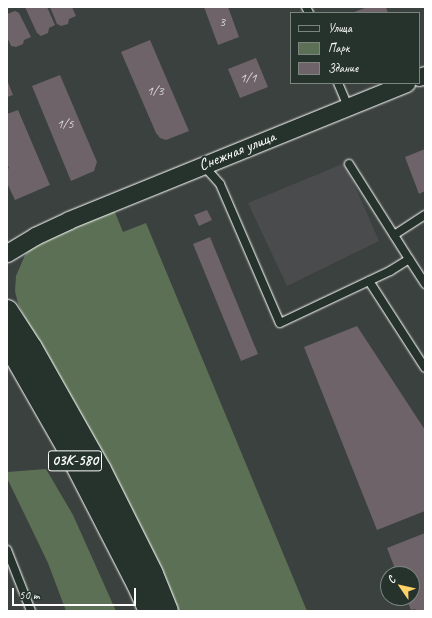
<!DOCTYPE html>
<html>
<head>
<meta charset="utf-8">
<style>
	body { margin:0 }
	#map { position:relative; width:432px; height:618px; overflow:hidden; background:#3b413f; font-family:Caveat,sans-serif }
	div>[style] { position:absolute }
	.built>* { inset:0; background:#4a4b4c }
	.green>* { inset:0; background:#5b7054 }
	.building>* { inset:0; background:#6d6369 }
	.roads { filter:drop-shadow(0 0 1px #fff) drop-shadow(0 0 1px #fff) }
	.service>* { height:8px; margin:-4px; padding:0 4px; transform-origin:4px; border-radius:4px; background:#26332d }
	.minor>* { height:17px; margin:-8.5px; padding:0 8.5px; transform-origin:8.5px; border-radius:8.5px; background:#26332d }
	.trunk>* { height:22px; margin:-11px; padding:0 11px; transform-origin:11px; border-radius:11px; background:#26332d }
	span { translate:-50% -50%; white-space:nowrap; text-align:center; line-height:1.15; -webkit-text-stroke:4px #26332d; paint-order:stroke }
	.number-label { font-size:14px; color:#dad8da }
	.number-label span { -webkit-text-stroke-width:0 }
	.shield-label span { padding:1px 3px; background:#26332d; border:1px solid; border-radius:3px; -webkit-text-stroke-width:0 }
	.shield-label { font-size:15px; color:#fff; font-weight:700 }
	.street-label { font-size:16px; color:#fff }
	.frame { position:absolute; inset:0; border:8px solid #fff; pointer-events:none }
	.legend { position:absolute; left:290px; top:12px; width:130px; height:72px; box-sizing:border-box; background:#26332d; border:1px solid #7d8581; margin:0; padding:5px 7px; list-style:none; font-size:12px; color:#fff }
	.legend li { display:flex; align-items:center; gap:8px; height:20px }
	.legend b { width:20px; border:1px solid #7d8581 }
	.north { position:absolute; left:380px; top:566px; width:40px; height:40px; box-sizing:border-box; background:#26332d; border:1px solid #7d8581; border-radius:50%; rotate:304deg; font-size:11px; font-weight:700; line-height:16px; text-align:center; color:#fff }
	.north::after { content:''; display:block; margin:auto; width:14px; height:18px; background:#ffd166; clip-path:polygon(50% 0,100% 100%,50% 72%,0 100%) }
	.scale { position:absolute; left:12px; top:588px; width:124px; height:18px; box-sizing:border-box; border:2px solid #fff; border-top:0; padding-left:5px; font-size:12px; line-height:14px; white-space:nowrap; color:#fff; -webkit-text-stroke:3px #26332d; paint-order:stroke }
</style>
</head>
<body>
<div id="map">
	<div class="built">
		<div style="clip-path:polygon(345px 163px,379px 241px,287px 286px,248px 203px)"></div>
	</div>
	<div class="green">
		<div style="clip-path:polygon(114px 210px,123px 232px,146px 223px,307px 611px,174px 611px,18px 304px,15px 291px,16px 276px,25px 255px,33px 246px,46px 237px)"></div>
		<div style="clip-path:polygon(46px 469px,73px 515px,116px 611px,66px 611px,48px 563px,7px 478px,7px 472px)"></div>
	</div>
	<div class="building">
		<div style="clip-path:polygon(25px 7px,47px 7px,55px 25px,49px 28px,48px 33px,41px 36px,37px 33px)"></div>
		<div style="clip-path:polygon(50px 7px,72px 7px,76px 16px,69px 19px,68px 24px,61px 26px,57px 24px)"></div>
		<div style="clip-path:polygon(204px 7px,228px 7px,239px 37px,218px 45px)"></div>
		<div style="clip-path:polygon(367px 7px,386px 7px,388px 13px,352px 13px)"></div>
		<div style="clip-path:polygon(15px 11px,19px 13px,31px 37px,24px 40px,23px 44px,16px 47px,11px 46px,7px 37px,7px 14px)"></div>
		<div style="clip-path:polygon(150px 40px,189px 131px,166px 140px,160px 138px,156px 133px,121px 52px)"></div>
		<div style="clip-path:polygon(256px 58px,268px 87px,240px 98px,228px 69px)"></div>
		<div style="clip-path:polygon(60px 75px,97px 162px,94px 171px,71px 181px,32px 86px)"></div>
		<div style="clip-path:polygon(7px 80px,13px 95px,7px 97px)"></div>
		<div style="clip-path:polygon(18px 110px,50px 185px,15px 200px,7px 183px,7px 169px,9px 168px,7px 164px,7px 114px)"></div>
		<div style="clip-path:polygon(425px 149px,425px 191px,419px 194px,405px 157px)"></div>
		<div style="clip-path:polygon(207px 210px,212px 220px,199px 226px,194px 215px)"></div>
		<div style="clip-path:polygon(210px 237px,258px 354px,241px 361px,193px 244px)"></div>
		<div style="clip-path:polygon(357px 326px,425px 430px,425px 511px,377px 530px,304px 347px)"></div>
		<div style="clip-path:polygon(425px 533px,425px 611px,416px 611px,415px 609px,411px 610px,406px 598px,412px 598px,412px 574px,397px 574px,387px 548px)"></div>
	</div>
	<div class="roads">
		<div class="service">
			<div style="left:306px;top:7px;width:7px;rotate:63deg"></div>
			<div style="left:338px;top:83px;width:26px;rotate:67deg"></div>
			<div style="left:349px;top:164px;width:112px;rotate:57.7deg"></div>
			<div style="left:203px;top:165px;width:25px;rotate:48deg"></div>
			<div style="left:220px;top:184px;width:151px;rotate:66.7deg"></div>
			<div style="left:280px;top:323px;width:122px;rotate:-25.3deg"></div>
			<div style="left:390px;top:271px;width:22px;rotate:-32deg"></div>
			<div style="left:409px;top:259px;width:30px;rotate:57deg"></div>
			<div style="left:394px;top:235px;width:37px;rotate:-33deg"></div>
			<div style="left:369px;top:281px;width:103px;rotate:57.2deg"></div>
			<div style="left:7px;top:550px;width:66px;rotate:68.5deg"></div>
		</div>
		<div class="minor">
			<div style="left:419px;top:77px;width:6px;rotate:-18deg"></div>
			<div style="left:7px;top:253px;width:33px;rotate:-31deg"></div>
			<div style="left:35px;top:236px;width:38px;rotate:-25deg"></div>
			<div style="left:69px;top:220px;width:364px;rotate:-22.1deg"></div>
		</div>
		<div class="trunk">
			<div style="left:7px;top:311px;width:44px;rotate:57deg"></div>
			<div style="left:31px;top:348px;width:140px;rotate:60.5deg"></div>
			<div style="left:100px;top:470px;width:116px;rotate:63.4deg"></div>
			<div style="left:152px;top:574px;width:40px;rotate:68deg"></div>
			<div style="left:7px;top:341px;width:121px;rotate:60.3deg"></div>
			<div style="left:67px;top:446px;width:155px;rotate:62.8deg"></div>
			<div style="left:138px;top:584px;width:30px;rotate:66deg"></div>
		</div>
	</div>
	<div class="number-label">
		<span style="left:222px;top:22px">3</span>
		<span style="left:248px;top:78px">1/1</span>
		<span style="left:155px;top:91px">1/3</span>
		<span style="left:65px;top:124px">1/5</span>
	</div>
	<div class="shield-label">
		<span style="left:75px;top:461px">03К-580</span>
	</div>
	<div class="street-label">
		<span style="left:237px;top:151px;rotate:-22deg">Снежная улица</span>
	</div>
	<div class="frame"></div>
	<ul class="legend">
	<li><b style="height:5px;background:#26332d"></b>Улица</li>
	<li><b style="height:11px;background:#5b7054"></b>Парк</li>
	<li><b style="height:11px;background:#6d6369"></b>Здание</li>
	</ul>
	<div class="north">С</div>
	<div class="scale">50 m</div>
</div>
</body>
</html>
